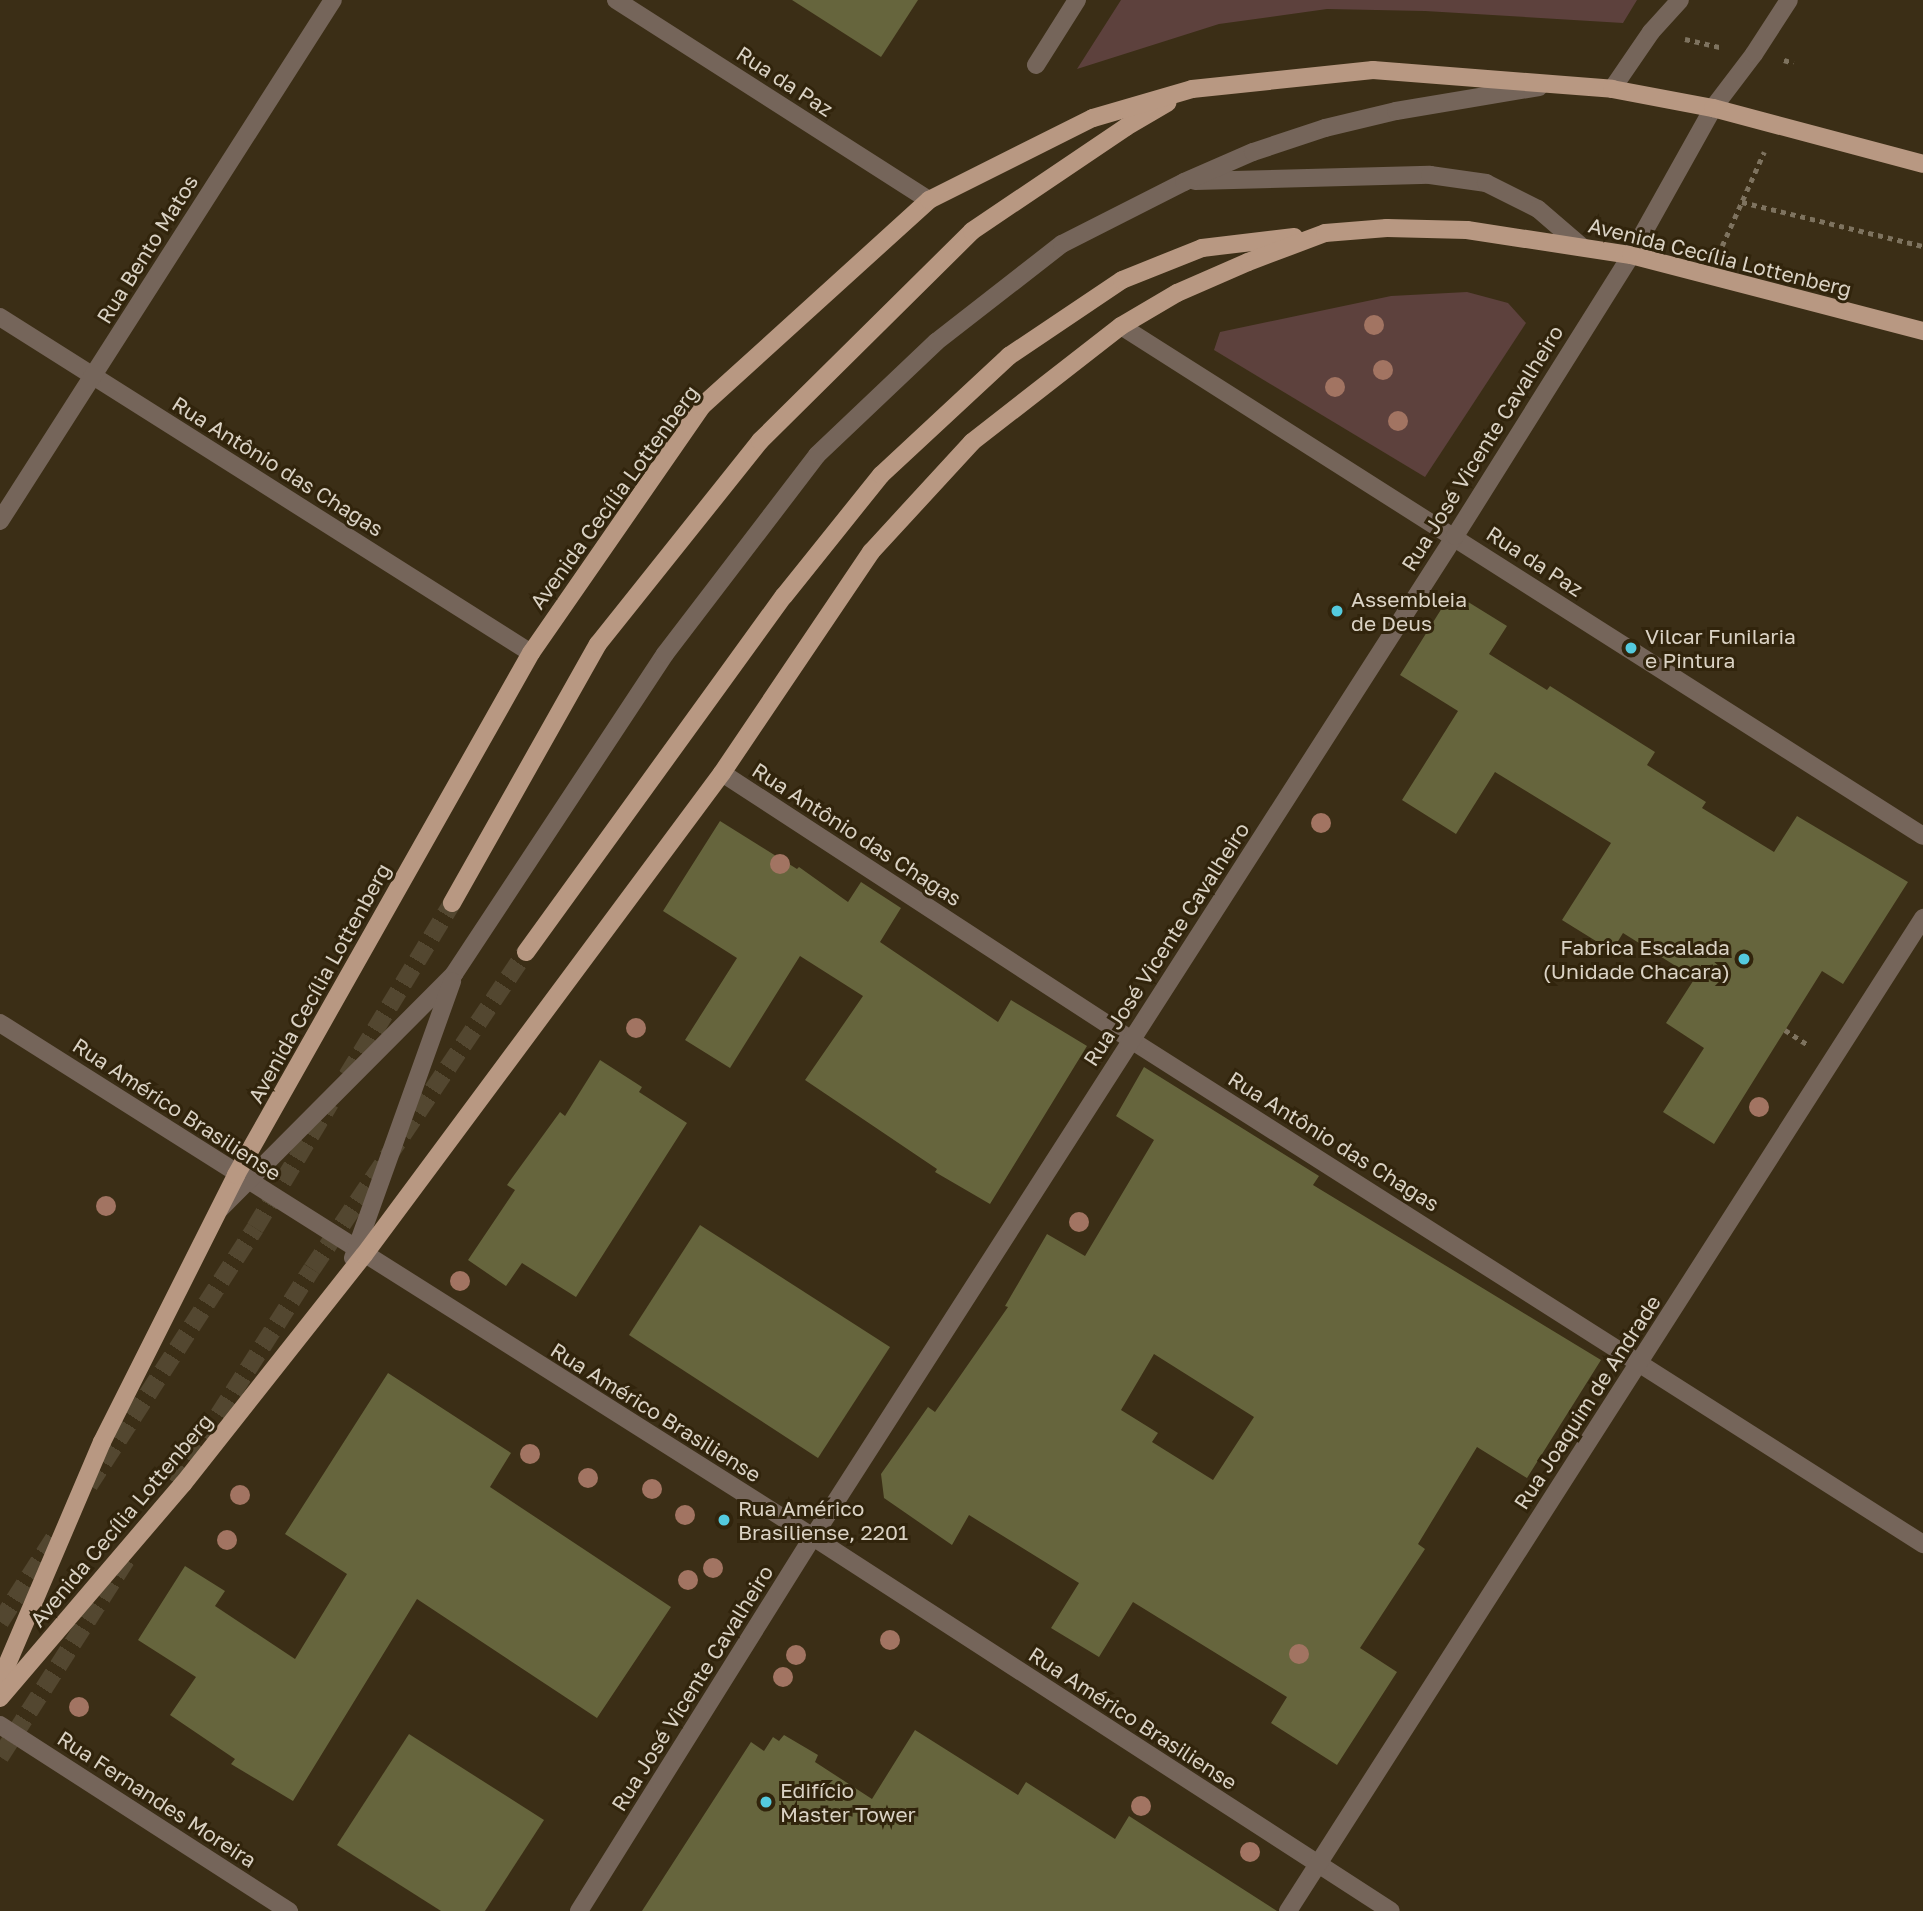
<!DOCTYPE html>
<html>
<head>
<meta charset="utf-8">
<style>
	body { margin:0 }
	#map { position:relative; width:1923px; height:1911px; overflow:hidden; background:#3b2e16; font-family:"Golos Text",sans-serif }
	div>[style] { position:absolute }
	.green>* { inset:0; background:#5d413d }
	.building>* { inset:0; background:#66653d }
	.major-tunnel>* { height:18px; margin-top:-9px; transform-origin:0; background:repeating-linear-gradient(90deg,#534730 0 18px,transparent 0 27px) }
	.path>* { height:4.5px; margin-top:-2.25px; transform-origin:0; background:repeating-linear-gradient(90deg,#7e735f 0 5px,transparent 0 10px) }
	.minor>* { height:18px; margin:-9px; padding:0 9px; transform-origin:9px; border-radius:9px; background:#75655a }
	.major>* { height:18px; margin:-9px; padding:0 9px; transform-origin:9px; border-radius:9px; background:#b89882 }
	.trees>* { width:20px; height:20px; margin:-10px; border-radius:50%; background:#a27462 }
	.dots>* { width:19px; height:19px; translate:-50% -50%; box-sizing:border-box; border:4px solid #31240c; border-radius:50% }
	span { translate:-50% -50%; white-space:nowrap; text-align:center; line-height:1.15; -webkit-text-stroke:6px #31240c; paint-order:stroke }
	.street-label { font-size:21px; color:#dad2c4 }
	.poi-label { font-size:21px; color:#dad2c4 }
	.left { translate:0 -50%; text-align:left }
	.right { translate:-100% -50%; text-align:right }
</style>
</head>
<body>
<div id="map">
	<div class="green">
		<div style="clip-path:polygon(1121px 0,1637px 0,1623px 23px,1425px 11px,1327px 9px,1219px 24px,1077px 69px)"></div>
		<div style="clip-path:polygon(1467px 292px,1508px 303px,1526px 323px,1425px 477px,1214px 350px,1220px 332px,1391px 296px)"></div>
	</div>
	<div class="building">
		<div style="clip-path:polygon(792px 0,918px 0,881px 57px)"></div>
		<div style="clip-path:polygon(1452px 592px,1507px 626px,1489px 654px,1547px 690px,1550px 686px,1655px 752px,1647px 765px,1706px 802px,1702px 808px,1774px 852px,1797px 816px,1908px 882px,1843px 984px,1822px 971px,1714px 1144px,1663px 1112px,1704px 1048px,1666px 1023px,1695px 978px,1623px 933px,1612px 951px,1562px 920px,1611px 843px,1495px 772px,1456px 834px,1402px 800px,1458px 711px,1400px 675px)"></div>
		<div style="clip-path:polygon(720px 821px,797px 869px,799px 867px,848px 902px,861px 882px,901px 908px,880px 942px,998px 1022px,1011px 1000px,1087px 1046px,990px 1204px,935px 1172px,937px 1169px,805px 1080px,863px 996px,800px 956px,730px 1068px,685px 1040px,737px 958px,663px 911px)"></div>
		<div style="clip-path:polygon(600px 1060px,642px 1087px,639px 1092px,687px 1123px,576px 1297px,522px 1263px,506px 1286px,468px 1260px,515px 1190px,507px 1185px,560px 1112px,565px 1116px)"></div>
		<div style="clip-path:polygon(evenodd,1144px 1067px,1319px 1176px,1313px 1185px,1601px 1360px,1527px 1478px,1477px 1447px,1418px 1544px,1425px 1549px,1360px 1648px,1397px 1672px,1337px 1765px,1271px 1723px,1287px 1697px,1133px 1602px,1099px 1657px,1051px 1628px,1079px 1583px,969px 1515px,952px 1545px,884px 1498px,881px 1474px,928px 1407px,935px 1412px,1008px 1307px,1005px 1306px,1047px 1234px,1085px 1256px,1154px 1140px,1116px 1116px,1144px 1067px,1154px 1354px,1254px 1417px,1213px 1480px,1152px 1442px,1158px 1433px,1121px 1410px,1154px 1354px)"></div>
		<div style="clip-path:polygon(700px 1225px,890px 1347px,818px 1458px,629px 1335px)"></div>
		<div style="clip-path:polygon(388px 1373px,511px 1453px,490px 1487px,671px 1607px,597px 1718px,417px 1599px,293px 1801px,231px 1764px,235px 1759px,170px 1715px,196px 1677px,138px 1640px,185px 1566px,225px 1591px,215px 1606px,295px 1659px,347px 1574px,285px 1534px)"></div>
		<div style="clip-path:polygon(915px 1730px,1018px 1795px,1026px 1782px,1115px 1839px,1129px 1816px,1277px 1911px,642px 1911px,751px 1742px,764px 1751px,773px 1737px,779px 1741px,784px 1735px,818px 1755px,815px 1762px,872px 1799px)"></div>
		<div style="clip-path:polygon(409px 1734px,544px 1820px,485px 1911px,441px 1911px,337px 1845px)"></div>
	</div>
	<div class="major-tunnel">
		<div style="left:347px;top:1076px;width:202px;rotate:-58.7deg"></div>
		<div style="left:175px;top:1483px;width:254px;rotate:-57.4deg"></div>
		<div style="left:312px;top:1269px;width:382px;rotate:-56deg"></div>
		<div style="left:89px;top:1485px;width:306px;rotate:-57.1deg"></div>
		<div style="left:255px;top:1228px;width:146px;rotate:-59deg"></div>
		<div style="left:0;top:1622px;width:107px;rotate:-57.2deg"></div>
		<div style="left:0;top:1757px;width:237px;rotate:-57.4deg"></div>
	</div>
	<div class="path">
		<div style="left:1685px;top:39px;width:37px;rotate:13deg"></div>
		<div style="left:1784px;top:60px;width:10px;rotate:17deg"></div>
		<div style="left:1742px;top:202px;width:186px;rotate:13.7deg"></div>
		<div style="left:1722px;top:246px;width:103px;rotate:-65.9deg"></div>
		<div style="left:1785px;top:1030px;width:27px;rotate:33deg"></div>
	</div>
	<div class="minor">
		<div style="left:616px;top:0;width:371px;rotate:32.6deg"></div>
		<div style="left:1036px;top:65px;width:77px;rotate:-57.8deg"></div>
		<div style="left:1612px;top:89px;width:69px;rotate:-55.6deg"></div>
		<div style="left:1651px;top:32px;width:43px;rotate:-47.8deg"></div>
		<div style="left:1195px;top:181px;width:235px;rotate:-1.5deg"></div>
		<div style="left:1430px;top:175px;width:57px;rotate:8.1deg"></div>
		<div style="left:1486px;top:183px;width:58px;rotate:26.6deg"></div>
		<div style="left:1538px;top:209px;width:58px;rotate:40.8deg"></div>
		<div style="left:0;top:317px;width:628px;rotate:32.32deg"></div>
		<div style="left:1121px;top:326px;width:950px;rotate:32.45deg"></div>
		<div style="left:0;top:521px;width:618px;rotate:-57.42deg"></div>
		<div style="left:722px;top:773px;width:488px;rotate:33.1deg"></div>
		<div style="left:1131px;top:1040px;width:939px;rotate:32.47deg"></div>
		<div style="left:0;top:1023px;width:962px;rotate:32.3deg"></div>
		<div style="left:813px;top:1537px;width:688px;rotate:32.91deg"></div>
		<div style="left:220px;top:1209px;width:332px;rotate:-45.1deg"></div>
		<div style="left:454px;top:974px;width:383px;rotate:-56.6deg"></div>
		<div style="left:665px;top:654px;width:250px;rotate:-52.6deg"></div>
		<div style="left:817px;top:455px;width:164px;rotate:-43.5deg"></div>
		<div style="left:936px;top:342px;width:160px;rotate:-37.9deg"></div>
		<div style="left:1062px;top:244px;width:137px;rotate:-26.9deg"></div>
		<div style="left:1184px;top:182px;width:75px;rotate:-23.5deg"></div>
		<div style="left:1253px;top:152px;width:76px;rotate:-18.4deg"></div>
		<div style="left:1325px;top:128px;width:73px;rotate:-13.5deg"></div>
		<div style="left:1396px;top:111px;width:145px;rotate:-9.5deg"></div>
		<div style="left:353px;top:1258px;width:294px;rotate:-70.3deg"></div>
		<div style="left:0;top:1725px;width:344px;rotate:32.8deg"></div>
		<div style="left:579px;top:1911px;width:441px;rotate:-58deg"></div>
		<div style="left:813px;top:1537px;width:1189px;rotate:-57.33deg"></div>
		<div style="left:1455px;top:536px;width:332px;rotate:-57.9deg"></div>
		<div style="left:1631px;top:255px;width:168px;rotate:-60.8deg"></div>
		<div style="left:1713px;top:108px;width:68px;rotate:-52.8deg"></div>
		<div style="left:1754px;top:54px;width:64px;rotate:-57.1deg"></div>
		<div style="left:1288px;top:1911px;width:1179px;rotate:-57.4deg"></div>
	</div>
	<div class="major">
		<div style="left:452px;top:903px;width:297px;rotate:-60.6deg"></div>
		<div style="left:598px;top:644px;width:260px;rotate:-51.4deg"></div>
		<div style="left:760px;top:441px;width:298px;rotate:-44.7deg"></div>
		<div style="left:972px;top:231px;width:186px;rotate:-34deg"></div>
		<div style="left:1126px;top:127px;width:48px;rotate:-30.3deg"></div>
		<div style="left:526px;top:952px;width:440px;rotate:-54.1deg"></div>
		<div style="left:784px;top:596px;width:155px;rotate:-51.3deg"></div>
		<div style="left:881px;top:475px;width:175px;rotate:-42.9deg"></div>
		<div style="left:1009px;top:356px;width:136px;rotate:-33.9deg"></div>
		<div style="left:1122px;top:280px;width:86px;rotate:-21.8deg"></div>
		<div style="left:1202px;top:248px;width:93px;rotate:-6.8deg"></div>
		<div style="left:0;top:1681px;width:260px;rotate:-66.9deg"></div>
		<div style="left:102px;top:1442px;width:299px;rotate:-63.3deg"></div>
		<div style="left:236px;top:1175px;width:600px;rotate:-60.53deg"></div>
		<div style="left:531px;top:653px;width:300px;rotate:-55.3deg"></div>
		<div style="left:702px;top:406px;width:307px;rotate:-42.2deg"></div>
		<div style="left:929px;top:200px;width:183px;rotate:-26.6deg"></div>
		<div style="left:1093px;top:118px;width:103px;rotate:-16.3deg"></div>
		<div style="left:1192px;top:89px;width:182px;rotate:-6deg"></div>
		<div style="left:1373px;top:70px;width:240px;rotate:4.5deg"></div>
		<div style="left:1612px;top:89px;width:103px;rotate:10.7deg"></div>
		<div style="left:1713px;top:108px;width:217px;rotate:14.9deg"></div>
		<div style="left:0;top:1698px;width:282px;rotate:-49.5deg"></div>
		<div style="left:183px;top:1484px;width:292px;rotate:-51.7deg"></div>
		<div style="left:364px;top:1255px;width:600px;rotate:-53.4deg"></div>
		<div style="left:722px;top:773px;width:267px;rotate:-56deg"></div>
		<div style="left:871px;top:552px;width:149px;rotate:-47.4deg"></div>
		<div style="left:972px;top:442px;width:189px;rotate:-37.9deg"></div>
		<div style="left:1121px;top:326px;width:65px;rotate:-30.5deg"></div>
		<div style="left:1177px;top:293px;width:77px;rotate:-23.6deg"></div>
		<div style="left:1248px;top:262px;width:82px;rotate:-20.6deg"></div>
		<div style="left:1325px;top:233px;width:62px;rotate:-4.6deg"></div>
		<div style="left:1387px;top:228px;width:80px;rotate:1.4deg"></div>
		<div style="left:1467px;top:230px;width:166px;rotate:8.7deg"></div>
		<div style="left:1631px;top:255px;width:302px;rotate:14.6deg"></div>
	</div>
	<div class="trees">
		<div style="left:1374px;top:325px"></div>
		<div style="left:1383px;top:370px"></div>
		<div style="left:1335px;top:387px"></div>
		<div style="left:1398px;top:421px"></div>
		<div style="left:1321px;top:823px"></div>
		<div style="left:780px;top:864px"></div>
		<div style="left:636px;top:1028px"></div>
		<div style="left:1759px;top:1107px"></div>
		<div style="left:106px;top:1206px"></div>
		<div style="left:1079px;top:1222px"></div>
		<div style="left:460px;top:1281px"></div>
		<div style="left:530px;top:1454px"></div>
		<div style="left:588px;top:1478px"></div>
		<div style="left:652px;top:1489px"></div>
		<div style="left:240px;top:1495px"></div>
		<div style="left:685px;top:1515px"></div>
		<div style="left:227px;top:1540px"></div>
		<div style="left:713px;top:1568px"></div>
		<div style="left:688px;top:1580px"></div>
		<div style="left:890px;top:1640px"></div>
		<div style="left:1299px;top:1654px"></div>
		<div style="left:796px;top:1655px"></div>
		<div style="left:783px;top:1677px"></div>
		<div style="left:79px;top:1707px"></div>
		<div style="left:1141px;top:1806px"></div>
		<div style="left:1250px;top:1852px"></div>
	</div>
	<div class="dots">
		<div style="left:1337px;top:611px;background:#54cade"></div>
		<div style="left:1631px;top:648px;background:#54cade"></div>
		<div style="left:1744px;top:959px;background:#54cade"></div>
		<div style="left:724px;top:1520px;background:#54cade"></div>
		<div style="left:766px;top:1802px;background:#54cade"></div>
	</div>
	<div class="street-label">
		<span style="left:785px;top:81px;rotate:33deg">Rua da Paz</span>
		<span style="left:147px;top:249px;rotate:-58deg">Rua Bento Matos</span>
		<span style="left:1720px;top:257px;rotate:14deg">Avenida Cecília Lottenberg</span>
		<span style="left:1482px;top:448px;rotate:-58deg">Rua José Vicente Cavalheiro</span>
		<span style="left:278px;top:466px;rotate:32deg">Rua Antônio das Chagas</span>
		<span style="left:614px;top:497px;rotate:-54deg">Avenida Cecília Lottenberg</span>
		<span style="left:1535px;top:561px;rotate:33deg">Rua da Paz</span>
		<span style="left:857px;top:834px;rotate:33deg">Rua Antônio das Chagas</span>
		<span style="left:1166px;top:944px;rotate:-57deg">Rua José Vicente Cavalheiro</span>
		<span style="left:319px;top:983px;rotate:-61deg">Avenida Cecília Lottenberg</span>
		<span style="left:177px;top:1109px;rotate:33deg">Rua Américo Brasiliense</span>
		<span style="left:1334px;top:1141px;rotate:32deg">Rua Antônio das Chagas</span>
		<span style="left:1587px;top:1402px;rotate:-57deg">Rua Joaquim de Andrade</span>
		<span style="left:656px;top:1412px;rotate:32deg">Rua Américo Brasiliense</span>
		<span style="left:121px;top:1520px;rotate:-50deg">Avenida Cecília Lottenberg</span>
		<span style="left:692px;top:1688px;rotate:-58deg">Rua José Vicente Cavalheiro</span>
		<span style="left:1133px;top:1718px;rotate:33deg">Rua Américo Brasiliense</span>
		<span style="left:157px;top:1799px;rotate:33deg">Rua Fernandes Moreira</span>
	</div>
	<div class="poi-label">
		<span class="left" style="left:1351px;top:611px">Assembleia<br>de Deus</span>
		<span class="left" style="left:1645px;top:648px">Vilcar Funilaria<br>e Pintura</span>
		<span class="right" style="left:1730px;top:959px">Fabrica Escalada<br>(Unidade Chacara)</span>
		<span class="left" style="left:738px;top:1520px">Rua Américo<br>Brasiliense, 2201</span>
		<span class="left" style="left:780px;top:1802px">Edifício<br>Master Tower</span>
	</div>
</div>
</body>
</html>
